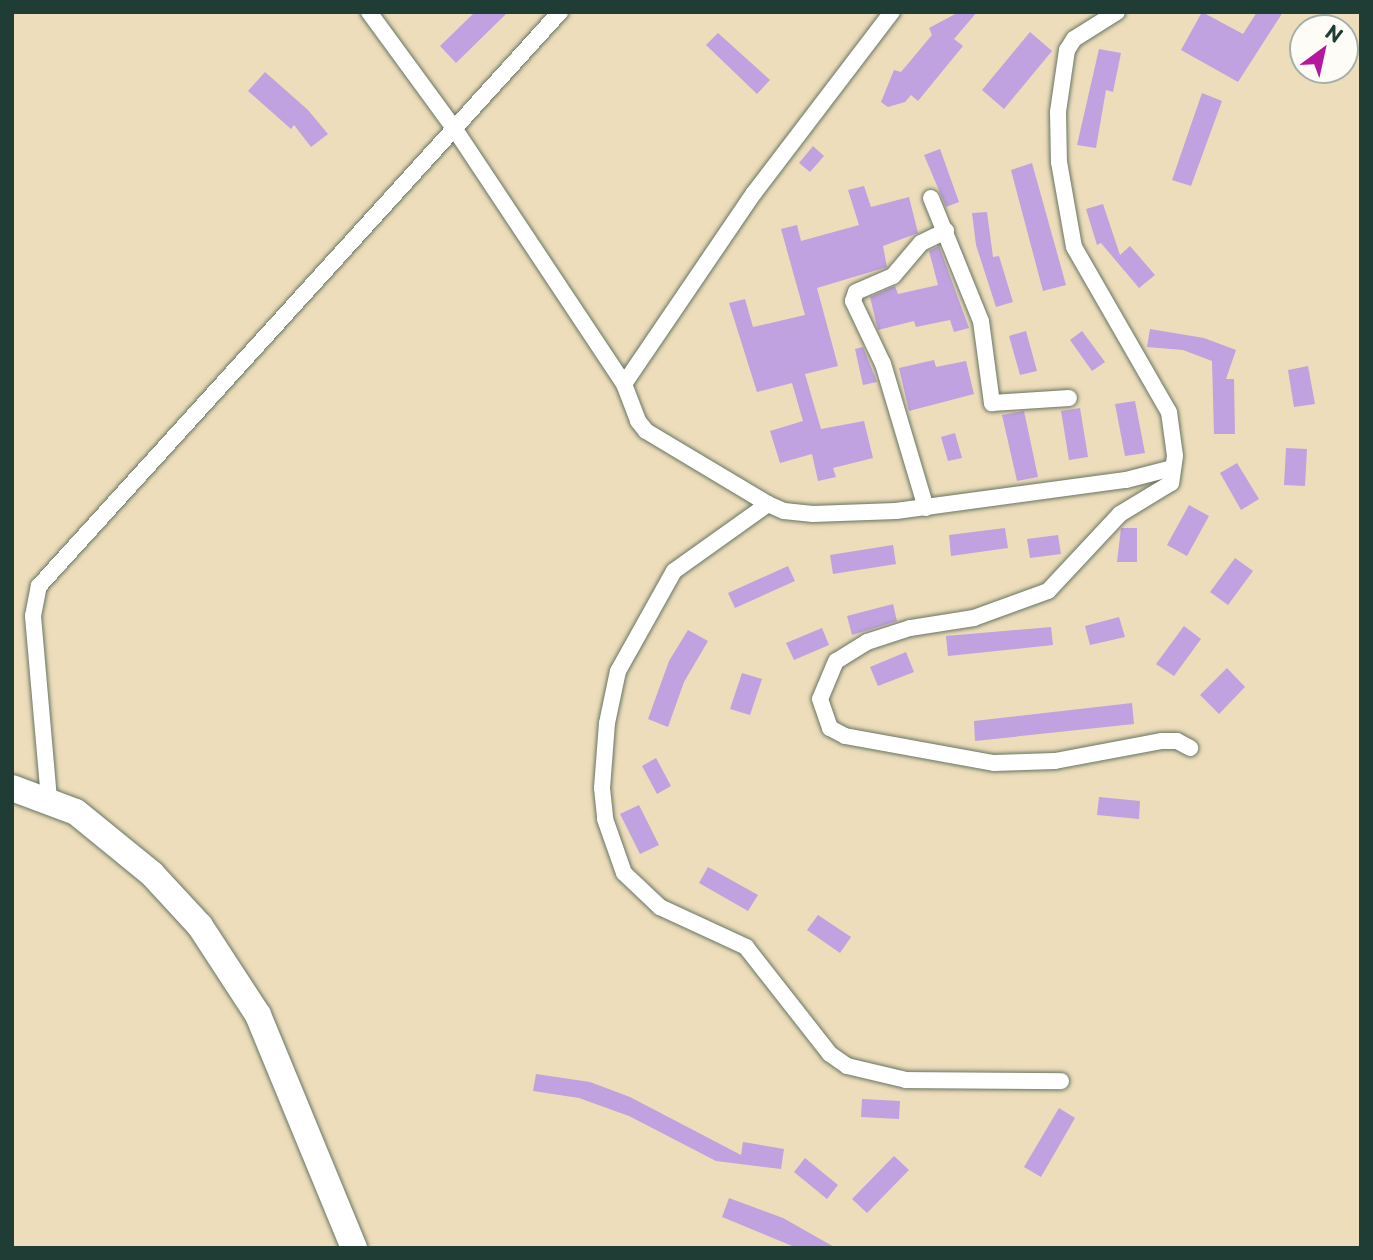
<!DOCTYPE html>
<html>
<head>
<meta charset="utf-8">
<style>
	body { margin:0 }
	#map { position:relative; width:1373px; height:1260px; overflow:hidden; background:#edb; font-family:"Playpen Sans",sans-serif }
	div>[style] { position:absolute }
	.building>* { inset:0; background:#bfa2df }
	.roads { filter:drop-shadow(0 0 2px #677563) drop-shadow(0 0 2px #677563) }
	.minor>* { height:16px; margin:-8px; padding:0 8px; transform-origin:8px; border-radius:8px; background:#fff }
	.primary>* { height:26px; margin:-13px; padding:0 13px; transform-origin:13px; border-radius:13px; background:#fff }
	span { translate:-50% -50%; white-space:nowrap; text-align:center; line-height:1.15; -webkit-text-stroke:5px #fdfcf7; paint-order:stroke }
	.frame { position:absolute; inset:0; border:14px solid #1f3d34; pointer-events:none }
	.north { position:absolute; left:1289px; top:14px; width:70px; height:70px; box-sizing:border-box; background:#fdfcf7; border:2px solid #a4b0a9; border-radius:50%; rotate:33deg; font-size:19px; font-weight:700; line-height:28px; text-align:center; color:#1f3d34 }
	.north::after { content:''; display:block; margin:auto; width:24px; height:32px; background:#b5179e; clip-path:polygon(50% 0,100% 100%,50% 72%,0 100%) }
</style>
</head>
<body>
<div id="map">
	<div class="building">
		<div style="clip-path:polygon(475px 12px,508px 12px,456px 63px,440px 46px)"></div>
		<div style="clip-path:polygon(959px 12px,977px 12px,954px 39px,963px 46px,918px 101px,911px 95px,905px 102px,888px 107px,881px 102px,894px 70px,901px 72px,932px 35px,929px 28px)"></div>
		<div style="clip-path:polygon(1202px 12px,1243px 34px,1257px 12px,1283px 12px,1238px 82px,1181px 50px)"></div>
		<div style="clip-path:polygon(1030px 32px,1052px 51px,1004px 109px,982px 90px)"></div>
		<div style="clip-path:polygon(718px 33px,770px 80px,757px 94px,706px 45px)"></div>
		<div style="clip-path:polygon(1099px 49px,1121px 53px,1113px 92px,1106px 90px,1096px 148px,1077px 145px)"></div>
		<div style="clip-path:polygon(265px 72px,308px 110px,328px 134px,311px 147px,294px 125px,291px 129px,248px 91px)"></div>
		<div style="clip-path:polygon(1202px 93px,1222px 101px,1191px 186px,1172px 180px)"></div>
		<div style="clip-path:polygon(813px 146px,824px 156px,810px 172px,799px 163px)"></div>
		<div style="clip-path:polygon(940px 149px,959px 202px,946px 207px,924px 155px)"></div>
		<div style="clip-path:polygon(1032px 163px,1066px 285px,1043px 291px,1011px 170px)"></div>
		<div style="clip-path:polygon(864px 186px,871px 207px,909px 197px,918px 233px,883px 246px,887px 267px,817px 288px,838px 366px,805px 374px,821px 429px,864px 421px,873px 458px,833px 468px,836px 477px,818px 481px,812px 454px,780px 463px,770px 431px,803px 421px,792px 383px,757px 392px,729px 303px,745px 299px,753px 327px,805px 315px,781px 229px,797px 225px,801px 241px,859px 225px,848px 190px)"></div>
		<div style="clip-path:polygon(1103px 204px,1120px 255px,1130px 246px,1155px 275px,1139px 288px,1101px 243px,1097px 245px,1086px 209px)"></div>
		<div style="clip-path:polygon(987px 212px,993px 257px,999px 256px,1013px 302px,996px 307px,976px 245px,972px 213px)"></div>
		<div style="clip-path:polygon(939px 246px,969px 328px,954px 332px,950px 320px,916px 327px,914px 321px,878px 330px,870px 297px,895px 286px,898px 294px,938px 285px,929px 251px)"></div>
		<div style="clip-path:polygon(1150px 329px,1204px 338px,1236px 350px,1226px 379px,1234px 379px,1235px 434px,1214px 434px,1212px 361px,1183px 350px,1147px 347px)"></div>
		<div style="clip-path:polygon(1026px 331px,1037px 371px,1020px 375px,1009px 336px)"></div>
		<div style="clip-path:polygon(1082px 331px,1105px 362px,1092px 371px,1070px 340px)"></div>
		<div style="clip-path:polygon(863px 347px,877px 382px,863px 385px,855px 349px)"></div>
		<div style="clip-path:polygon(934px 360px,936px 367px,966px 361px,974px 394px,909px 411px,899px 368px)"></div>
		<div style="clip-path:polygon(1308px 366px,1315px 404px,1294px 407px,1288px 370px)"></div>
		<div style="clip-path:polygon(1135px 401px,1145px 453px,1125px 456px,1115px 404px)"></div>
		<div style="clip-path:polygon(1080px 408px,1088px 457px,1069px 460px,1061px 411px)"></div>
		<div style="clip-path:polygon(1024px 411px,1038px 477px,1017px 481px,1002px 415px)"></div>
		<div style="clip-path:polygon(955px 433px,962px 458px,948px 461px,941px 437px)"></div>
		<div style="clip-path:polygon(1286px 448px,1307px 449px,1305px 486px,1284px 485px)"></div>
		<div style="clip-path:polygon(1237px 463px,1259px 499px,1241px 510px,1220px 473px)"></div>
		<div style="clip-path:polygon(1189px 505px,1209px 516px,1187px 556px,1167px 545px)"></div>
		<div style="clip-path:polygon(1005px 528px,1008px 548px,951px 556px,949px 535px)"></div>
		<div style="clip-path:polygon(1121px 528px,1137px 528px,1137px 562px,1117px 562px)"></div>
		<div style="clip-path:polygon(1058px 535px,1061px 554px,1030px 558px,1027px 539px)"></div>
		<div style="clip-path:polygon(893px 545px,896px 564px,833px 574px,830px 555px)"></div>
		<div style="clip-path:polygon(1235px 558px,1253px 571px,1228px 605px,1210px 592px)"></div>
		<div style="clip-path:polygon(788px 566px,795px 581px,735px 608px,728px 593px)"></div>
		<div style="clip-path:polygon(893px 604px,897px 621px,852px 635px,847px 616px)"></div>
		<div style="clip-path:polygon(1119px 617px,1125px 637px,1090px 645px,1085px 626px)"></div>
		<div style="clip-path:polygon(1184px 626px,1201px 639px,1174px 676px,1156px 664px)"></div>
		<div style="clip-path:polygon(1051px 627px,1053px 645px,948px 656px,946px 636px)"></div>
		<div style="clip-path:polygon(822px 628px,829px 645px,794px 660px,786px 643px)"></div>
		<div style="clip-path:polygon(688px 630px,708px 641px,684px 682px,668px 727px,648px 719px,669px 661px)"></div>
		<div style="clip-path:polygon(906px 652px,914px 672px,878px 686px,870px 667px)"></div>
		<div style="clip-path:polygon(1227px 668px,1245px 687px,1219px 714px,1200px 695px)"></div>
		<div style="clip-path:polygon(742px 673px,762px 679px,750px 715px,730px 709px)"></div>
		<div style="clip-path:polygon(1132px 703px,1134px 724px,975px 741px,974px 721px)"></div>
		<div style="clip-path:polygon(656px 758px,671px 786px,657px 794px,642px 766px)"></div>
		<div style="clip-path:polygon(1099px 797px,1140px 801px,1139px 819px,1097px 815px)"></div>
		<div style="clip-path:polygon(639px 805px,659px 845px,640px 854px,620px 814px)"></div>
		<div style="clip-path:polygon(708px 867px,758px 895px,748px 911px,699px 883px)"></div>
		<div style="clip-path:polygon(818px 915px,851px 937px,840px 953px,807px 930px)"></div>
		<div style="clip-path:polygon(536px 1074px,590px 1082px,630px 1097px,741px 1155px,743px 1142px,784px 1149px,781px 1169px,716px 1161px,629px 1116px,579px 1098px,533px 1091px)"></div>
		<div style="clip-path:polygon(862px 1099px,900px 1101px,899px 1119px,861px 1117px)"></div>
		<div style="clip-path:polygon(1059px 1108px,1075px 1118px,1041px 1177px,1024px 1167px)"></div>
		<div style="clip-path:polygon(894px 1156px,909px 1170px,867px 1213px,852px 1199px)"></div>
		<div style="clip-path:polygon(805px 1158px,838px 1185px,827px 1199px,794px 1172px)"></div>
		<div style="clip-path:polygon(729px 1198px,783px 1218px,836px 1248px,797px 1248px,722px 1217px)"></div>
	</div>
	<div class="roads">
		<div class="minor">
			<div style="left:369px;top:12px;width:144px;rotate:53.8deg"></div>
			<div style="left:454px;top:128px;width:307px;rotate:56.4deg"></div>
			<div style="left:624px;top:384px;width:40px;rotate:69deg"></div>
			<div style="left:638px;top:421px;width:13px;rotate:51deg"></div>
			<div style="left:646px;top:431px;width:142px;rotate:30.9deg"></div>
			<div style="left:768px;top:504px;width:17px;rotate:24deg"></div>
			<div style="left:784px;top:511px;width:29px;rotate:6deg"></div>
			<div style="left:813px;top:514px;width:83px;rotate:-2.1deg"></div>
			<div style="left:896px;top:511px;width:232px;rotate:-7.7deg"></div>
			<div style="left:1126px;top:480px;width:48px;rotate:-14.6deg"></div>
			<div style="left:1117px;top:12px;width:51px;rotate:147.9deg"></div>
			<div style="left:1074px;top:39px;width:13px;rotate:122deg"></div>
			<div style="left:1067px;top:50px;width:63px;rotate:98.3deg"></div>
			<div style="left:1058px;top:112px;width:50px;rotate:88.9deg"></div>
			<div style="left:1059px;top:162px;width:86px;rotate:80deg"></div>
			<div style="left:1074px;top:247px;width:190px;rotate:60.1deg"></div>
			<div style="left:1169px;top:412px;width:44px;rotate:82.2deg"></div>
			<div style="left:1175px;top:456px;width:27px;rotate:98deg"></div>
			<div style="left:1171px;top:483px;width:60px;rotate:148.7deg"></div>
			<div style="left:1120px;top:514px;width:105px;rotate:133.1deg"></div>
			<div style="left:1048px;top:591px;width:79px;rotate:160deg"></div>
			<div style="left:974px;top:618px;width:65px;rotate:171.1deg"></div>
			<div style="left:910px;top:628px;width:45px;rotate:162deg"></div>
			<div style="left:867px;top:642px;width:36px;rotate:148deg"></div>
			<div style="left:836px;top:661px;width:41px;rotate:112.8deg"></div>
			<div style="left:820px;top:699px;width:31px;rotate:71deg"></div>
			<div style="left:830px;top:728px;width:17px;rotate:28deg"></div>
			<div style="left:845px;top:736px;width:151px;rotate:10.3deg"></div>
			<div style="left:994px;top:763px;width:61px;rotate:-1.9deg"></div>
			<div style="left:1055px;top:761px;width:109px;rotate:-10.6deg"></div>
			<div style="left:1162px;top:741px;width:15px"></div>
			<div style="left:1177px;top:741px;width:15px;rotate:28deg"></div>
			<div style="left:931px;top:198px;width:133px;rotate:67.9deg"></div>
			<div style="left:981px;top:321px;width:83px;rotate:82.4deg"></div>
			<div style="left:992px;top:403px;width:77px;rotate:-3.7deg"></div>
			<div style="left:624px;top:384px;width:231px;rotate:-55.8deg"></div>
			<div style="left:754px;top:193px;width:228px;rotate:-52.7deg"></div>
			<div style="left:768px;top:504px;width:115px;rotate:144.5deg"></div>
			<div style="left:674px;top:571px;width:115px;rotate:119.2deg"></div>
			<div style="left:618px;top:671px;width:53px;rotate:101.9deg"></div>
			<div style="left:607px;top:723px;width:65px;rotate:94.4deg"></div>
			<div style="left:602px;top:788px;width:31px;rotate:84deg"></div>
			<div style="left:605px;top:819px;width:57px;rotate:70.6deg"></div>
			<div style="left:624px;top:873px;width:50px;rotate:43.4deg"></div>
			<div style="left:660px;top:907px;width:95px;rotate:24.9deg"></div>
			<div style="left:746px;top:947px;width:136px;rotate:51.9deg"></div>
			<div style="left:830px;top:1054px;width:21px;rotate:35deg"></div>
			<div style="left:847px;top:1066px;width:61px;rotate:13.3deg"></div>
			<div style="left:906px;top:1080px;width:155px;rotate:0.4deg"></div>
			<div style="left:926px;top:508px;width:150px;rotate:-106.6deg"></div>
			<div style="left:883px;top:364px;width:70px;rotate:-115.5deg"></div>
			<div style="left:853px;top:301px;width:9px;rotate:-72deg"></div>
			<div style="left:856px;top:292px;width:40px;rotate:-23.4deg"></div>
			<div style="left:893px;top:276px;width:43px;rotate:-49.7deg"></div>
			<div style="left:921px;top:243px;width:28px;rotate:-26deg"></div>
			<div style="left:49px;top:799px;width:184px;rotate:-95deg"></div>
			<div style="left:33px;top:616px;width:31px;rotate:-79deg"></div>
			<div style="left:39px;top:586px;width:775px;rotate:-47.77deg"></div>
		</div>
		<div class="primary">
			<div style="left:12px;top:788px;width:68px;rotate:20.6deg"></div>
			<div style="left:76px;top:812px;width:98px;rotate:39.2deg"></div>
			<div style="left:152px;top:874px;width:71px;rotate:47.3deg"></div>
			<div style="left:200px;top:926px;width:106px;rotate:56.9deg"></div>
			<div style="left:258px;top:1015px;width:252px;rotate:67.6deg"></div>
		</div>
	</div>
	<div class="frame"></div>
	<div class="north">N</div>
</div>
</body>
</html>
